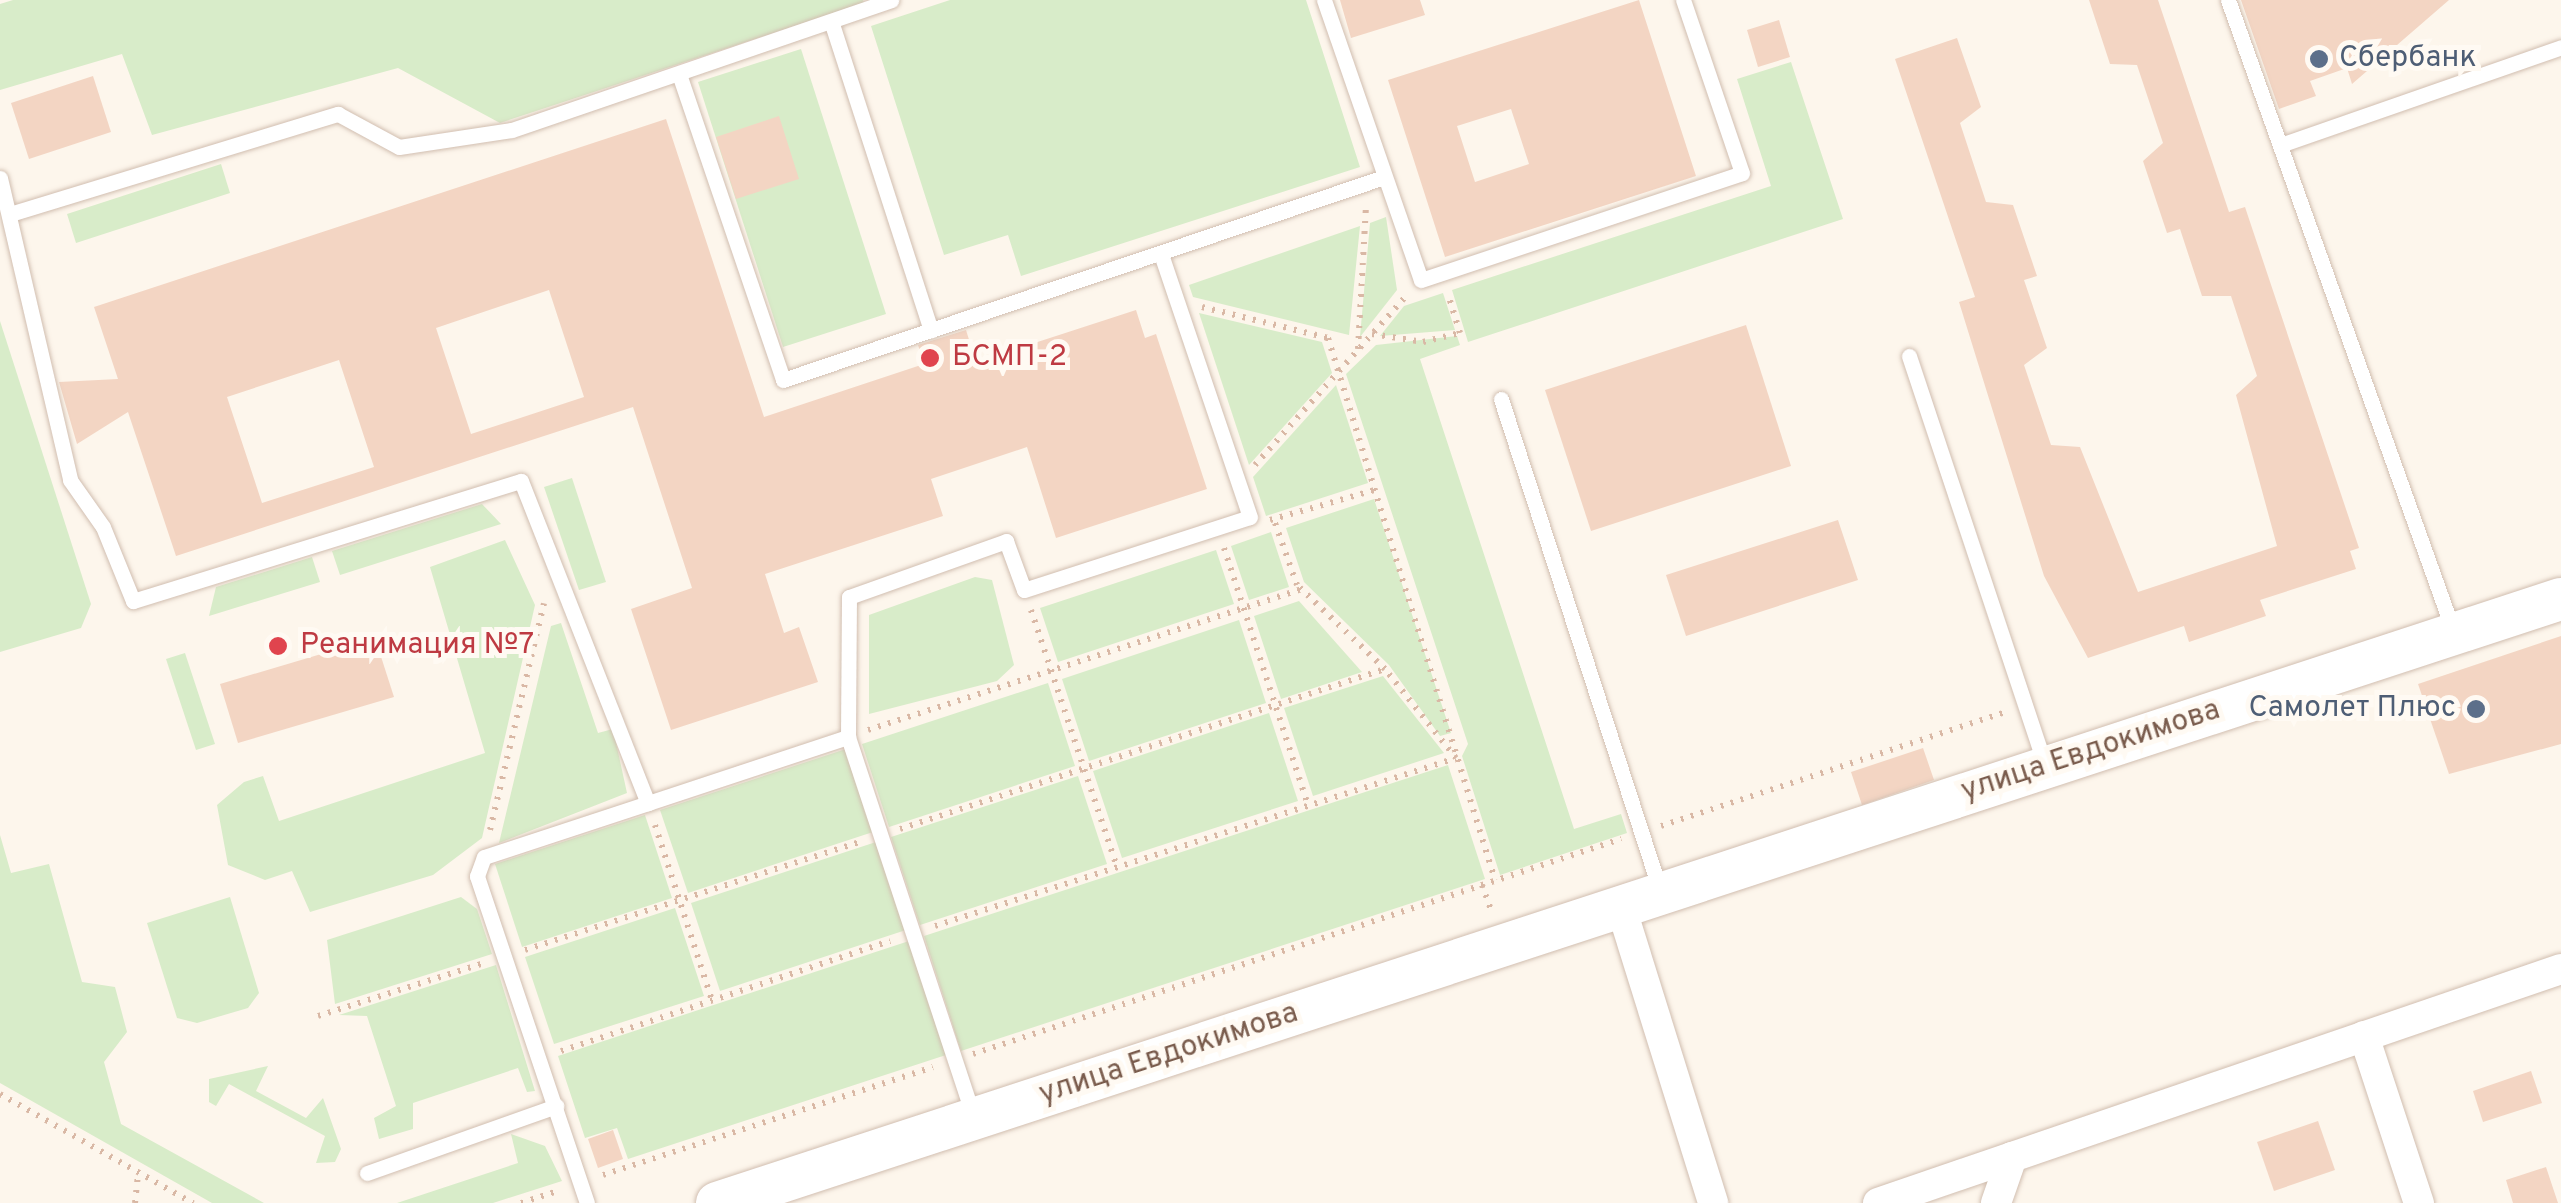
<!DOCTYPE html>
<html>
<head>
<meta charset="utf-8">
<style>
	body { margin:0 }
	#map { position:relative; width:2561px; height:1203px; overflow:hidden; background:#fdf6ec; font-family:Overpass,sans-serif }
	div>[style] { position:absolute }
	.green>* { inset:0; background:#d8ecc9 }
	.building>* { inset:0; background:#f3d5c3 }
	.path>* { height:6px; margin-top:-3px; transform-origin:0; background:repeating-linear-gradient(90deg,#d9b8a5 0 2.5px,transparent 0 10.5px) }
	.roads { filter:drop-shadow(0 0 2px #d1beb0) drop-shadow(0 0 2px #d1beb0) }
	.lane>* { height:15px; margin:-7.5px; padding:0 7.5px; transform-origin:7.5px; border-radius:7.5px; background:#fff }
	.street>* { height:30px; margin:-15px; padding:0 15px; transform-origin:15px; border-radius:15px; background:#fff }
	.secondary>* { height:42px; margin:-21px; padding:0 21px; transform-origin:21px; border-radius:21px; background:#fff }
	.dots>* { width:28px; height:28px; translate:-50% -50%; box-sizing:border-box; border:5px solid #fffaf3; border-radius:50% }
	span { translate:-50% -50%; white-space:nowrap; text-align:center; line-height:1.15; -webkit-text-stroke:10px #fffaf3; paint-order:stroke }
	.service-label { font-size:30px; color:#4e5e75 }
	.left { translate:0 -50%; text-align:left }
	.right { translate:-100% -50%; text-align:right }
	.health-label { font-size:30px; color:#be3a42 }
	.street-label { font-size:30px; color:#7a5c4d }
</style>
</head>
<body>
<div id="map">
	<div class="green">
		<div style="clip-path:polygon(13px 0,863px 0,864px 3px,500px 123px,398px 68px,152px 135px,122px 54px,0 90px,0 4px)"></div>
		<div style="clip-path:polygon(950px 0,1306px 0,1360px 167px,1021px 276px,1008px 235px,944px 255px,871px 26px)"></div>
		<div style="clip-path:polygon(801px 49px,886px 314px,783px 347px,698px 82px)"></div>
		<div style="clip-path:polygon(1791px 62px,1843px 219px,1468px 342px,1452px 290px,1771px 186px,1737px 79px)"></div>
		<div style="clip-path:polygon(221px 164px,230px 193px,76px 243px,67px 214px)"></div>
		<div style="clip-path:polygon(1386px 217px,1397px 290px,1360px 337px,1370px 223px)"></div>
		<div style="clip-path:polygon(1360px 226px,1349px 335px,1193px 297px,1189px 285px)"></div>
		<div style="clip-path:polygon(1443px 293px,1455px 330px,1380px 336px,1404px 306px)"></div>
		<div style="clip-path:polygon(1199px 313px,1322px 342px,1332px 373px,1249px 465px)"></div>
		<div style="clip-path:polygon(0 321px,91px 604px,81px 628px,0 652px)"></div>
		<div style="clip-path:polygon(1457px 336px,1460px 345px,1420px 359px,1574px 829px,1621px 814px,1627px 833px,1500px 875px,1462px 756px,1468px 744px,1346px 374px,1376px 345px)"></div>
		<div style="clip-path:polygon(1336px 385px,1368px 483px,1266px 516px,1253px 477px)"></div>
		<div style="clip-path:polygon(572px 478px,606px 582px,579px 590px,544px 487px)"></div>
		<div style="clip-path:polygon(1374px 499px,1451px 733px,1440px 736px,1389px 665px,1304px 582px,1286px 528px)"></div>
		<div style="clip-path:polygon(482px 504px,501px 524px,340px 575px,332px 551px)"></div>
		<div style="clip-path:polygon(1271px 532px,1289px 587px,1249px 600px,1231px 546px)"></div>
		<div style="clip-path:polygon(505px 540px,535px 605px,482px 838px,433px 875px,310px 912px,292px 871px,265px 880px,228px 865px,217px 805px,244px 782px,263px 776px,279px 821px,485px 753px,430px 567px)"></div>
		<div style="clip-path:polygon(1216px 550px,1234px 604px,1058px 662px,1040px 608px)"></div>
		<div style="clip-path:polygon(312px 557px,320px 582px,209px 616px,216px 587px)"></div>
		<div style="clip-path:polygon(975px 577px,992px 580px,1014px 665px,997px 681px,869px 714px,869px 615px)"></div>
		<div style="clip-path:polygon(1299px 601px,1362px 672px,1281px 699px,1254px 616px)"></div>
		<div style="clip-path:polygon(1239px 620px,1266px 703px,1089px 761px,1062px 679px)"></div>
		<div style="clip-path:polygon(561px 623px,598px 733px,613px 729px,627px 793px,499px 843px,551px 626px)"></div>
		<div style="clip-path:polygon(185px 653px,215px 744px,196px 750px,166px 659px)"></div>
		<div style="clip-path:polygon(1383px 676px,1444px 753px,1313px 796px,1284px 708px)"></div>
		<div style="clip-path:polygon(1048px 683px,1075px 766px,889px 827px,862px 744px)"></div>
		<div style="clip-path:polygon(1269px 713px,1298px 801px,1122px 858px,1093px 771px)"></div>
		<div style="clip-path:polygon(846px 749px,873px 832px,688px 893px,660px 810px)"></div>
		<div style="clip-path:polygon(1448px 765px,1485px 879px,961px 1051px,924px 936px)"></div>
		<div style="clip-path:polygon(1078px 776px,1107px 864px,920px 925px,891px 837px)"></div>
		<div style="clip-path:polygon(645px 815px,672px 898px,522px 947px,495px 864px)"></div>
		<div style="clip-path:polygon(0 835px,11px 873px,49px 864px,82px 982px,115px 987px,127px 1032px,104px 1062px,121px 1124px,264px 1203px,212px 1203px,0 1083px)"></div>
		<div style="clip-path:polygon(876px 842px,906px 930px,720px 991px,691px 903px)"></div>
		<div style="clip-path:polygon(230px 897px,259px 993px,248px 1008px,197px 1023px,177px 1018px,147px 923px)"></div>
		<div style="clip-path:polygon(461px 897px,477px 909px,492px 954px,335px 1004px,327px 940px)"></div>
		<div style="clip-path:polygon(675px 908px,704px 996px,554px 1044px,525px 957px)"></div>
		<div style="clip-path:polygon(909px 941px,946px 1055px,628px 1159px,617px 1128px,585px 1138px,558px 1056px)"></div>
		<div style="clip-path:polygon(496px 965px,535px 1091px,527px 1092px,518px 1068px,413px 1103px,413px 1129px,379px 1139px,374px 1118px,396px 1106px,367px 1016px,339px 1015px)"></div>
		<div style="clip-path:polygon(268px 1066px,256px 1091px,306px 1118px,323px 1098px,341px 1149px,335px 1162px,316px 1163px,325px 1136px,229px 1084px,216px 1106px,209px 1102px,209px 1079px)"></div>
		<div style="clip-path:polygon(511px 1134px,545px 1146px,562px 1181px,493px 1203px,397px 1203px,518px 1163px)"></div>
	</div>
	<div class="building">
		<div style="clip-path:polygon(1340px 0,1420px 0,1425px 15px,1351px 38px)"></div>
		<div style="clip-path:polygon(evenodd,1639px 0,1696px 176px,1445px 257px,1388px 80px,1639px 0,1511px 109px,1529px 164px,1475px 182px,1457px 126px,1511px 109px)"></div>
		<div style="clip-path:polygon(2089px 0,2158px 0,2229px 212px,2245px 207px,2359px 548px,2350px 551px,2356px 569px,2260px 600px,2266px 616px,2189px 642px,2184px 626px,2088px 658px,2044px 576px,1959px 302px,1975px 297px,1895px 59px,1957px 38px,1981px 107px,1960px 123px,1986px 202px,2013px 205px,2037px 276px,2024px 280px,2047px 348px,2024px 365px,2051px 445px,2080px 447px,2138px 592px,2277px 546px,2236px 395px,2257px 376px,2231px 296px,2202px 296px,2180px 229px,2167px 233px,2143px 161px,2163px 143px,2137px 65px,2110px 64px)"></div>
		<div style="clip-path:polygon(2241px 0,2449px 0,2352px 84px,2347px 68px,2310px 81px,2316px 96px,2279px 109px)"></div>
		<div style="clip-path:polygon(1779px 20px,1790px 57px,1758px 67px,1747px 30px)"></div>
		<div style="clip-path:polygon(93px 76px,111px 132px,29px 159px,11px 103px)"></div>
		<div style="clip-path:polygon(779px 116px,799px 179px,736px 199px,716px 137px)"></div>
		<div style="clip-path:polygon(evenodd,666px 119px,764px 417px,924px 364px,918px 345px,966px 330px,976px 362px,1136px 310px,1145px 338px,1156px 334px,1207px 489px,1056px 538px,1027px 447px,931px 479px,943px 516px,765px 574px,784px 633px,799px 627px,818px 682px,671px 730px,631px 609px,692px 588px,633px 407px,176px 556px,128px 412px,77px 444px,59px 382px,118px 379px,94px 307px,666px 119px,549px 290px,584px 397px,471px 434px,436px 328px,549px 290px,666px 119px,339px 360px,374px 467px,262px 503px,227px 397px,339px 360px)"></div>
		<div style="clip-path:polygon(1746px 325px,1791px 466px,1591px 531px,1545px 390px)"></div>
		<div style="clip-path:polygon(1838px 520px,1858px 580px,1686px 636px,1666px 575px)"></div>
		<div style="clip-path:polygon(2561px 636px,2561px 744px,2449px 774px,2418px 684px)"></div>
		<div style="clip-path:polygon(375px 638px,394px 697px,238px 743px,220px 684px)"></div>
		<div style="clip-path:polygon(1923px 748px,1934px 780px,1862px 805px,1851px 772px)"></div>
		<div style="clip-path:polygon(2531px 1071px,2542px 1103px,2483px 1122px,2473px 1091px)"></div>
		<div style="clip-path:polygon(2318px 1121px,2335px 1170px,2274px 1191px,2257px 1142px)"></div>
		<div style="clip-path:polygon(613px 1130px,623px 1159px,598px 1168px,588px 1139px)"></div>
		<div style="clip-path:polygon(2546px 1167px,2558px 1203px,2513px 1203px,2506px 1180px)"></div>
	</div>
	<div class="path">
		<div style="left:1202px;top:307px;width:130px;rotate:13.8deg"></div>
		<div style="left:1328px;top:338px;width:567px;rotate:72.87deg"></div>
		<div style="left:1372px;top:334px;width:52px;rotate:8.9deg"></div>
		<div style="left:1423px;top:342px;width:38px;rotate:-14deg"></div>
		<div style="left:1460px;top:333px;width:41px;rotate:-107.1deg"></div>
		<div style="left:1358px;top:349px;width:143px;rotate:-86.8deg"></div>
		<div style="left:1255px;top:465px;width:227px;rotate:-48.2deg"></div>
		<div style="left:1270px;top:520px;width:112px;rotate:-16deg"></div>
		<div style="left:1224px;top:548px;width:270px;rotate:71.9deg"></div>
		<div style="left:1031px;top:610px;width:271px;rotate:71.5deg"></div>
		<div style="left:868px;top:730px;width:455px;rotate:-18deg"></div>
		<div style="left:655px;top:825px;width:184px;rotate:72deg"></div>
		<div style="left:1661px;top:826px;width:363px;rotate:-18.3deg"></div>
		<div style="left:900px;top:829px;width:511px;rotate:-18.26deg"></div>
		<div style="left:490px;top:830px;width:233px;rotate:-76.6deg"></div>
		<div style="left:1482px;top:885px;width:29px;rotate:70deg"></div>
		<div style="left:935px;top:926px;width:547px;rotate:-17.87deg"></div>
		<div style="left:1456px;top:758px;width:114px;rotate:-128.6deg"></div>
		<div style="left:1385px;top:669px;width:122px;rotate:-136.3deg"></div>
		<div style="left:1297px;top:585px;width:69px;rotate:-109.5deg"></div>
		<div style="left:525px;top:950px;width:352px;rotate:-17.9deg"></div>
		<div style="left:318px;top:1016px;width:174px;rotate:-17.7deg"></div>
		<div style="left:561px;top:1051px;width:347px;rotate:-18.5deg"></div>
		<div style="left:973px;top:1054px;width:683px;rotate:-18.36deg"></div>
		<div style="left:0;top:1094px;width:222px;rotate:29.5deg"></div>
		<div style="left:603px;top:1175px;width:347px;rotate:-18.1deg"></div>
		<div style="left:135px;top:1203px;width:29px;rotate:-84deg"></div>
		<div style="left:521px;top:1203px;width:39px;rotate:-18deg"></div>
	</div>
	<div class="roads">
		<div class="lane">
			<div style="left:1324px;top:0;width:296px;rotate:70.9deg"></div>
			<div style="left:1421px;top:280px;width:338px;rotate:-18.4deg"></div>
			<div style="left:1742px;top:173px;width:183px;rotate:-108.8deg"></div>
			<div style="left:2228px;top:0;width:669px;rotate:70.35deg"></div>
			<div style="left:832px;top:24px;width:322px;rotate:72.1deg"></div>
			<div style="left:679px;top:74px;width:323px;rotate:71.2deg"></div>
			<div style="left:783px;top:380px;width:634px;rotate:-18.66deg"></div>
			<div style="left:2286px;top:143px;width:291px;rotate:-19.2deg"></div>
			<div style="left:0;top:178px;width:310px;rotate:76.9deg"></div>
			<div style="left:70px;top:480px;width:57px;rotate:54.9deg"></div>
			<div style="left:103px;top:527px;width:80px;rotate:67.9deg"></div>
			<div style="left:133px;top:601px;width:406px;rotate:-17.2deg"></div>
			<div style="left:521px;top:481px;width:346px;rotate:68.5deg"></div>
			<div style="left:648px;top:803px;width:211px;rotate:-18.3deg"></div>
			<div style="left:848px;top:737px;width:140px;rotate:-89.6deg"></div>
			<div style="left:849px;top:597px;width:167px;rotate:-19.6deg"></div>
			<div style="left:1006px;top:541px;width:52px;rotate:69.8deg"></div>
			<div style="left:1024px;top:590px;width:237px;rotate:-17.9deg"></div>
			<div style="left:1250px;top:517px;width:278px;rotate:-108.7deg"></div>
			<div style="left:10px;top:214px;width:343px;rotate:-17deg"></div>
			<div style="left:338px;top:114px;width:69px;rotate:28.4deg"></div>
			<div style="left:399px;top:147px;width:114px;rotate:-8.6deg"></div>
			<div style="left:512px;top:130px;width:401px;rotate:-18.9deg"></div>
			<div style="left:1909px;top:356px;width:431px;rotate:71.6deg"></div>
			<div style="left:1501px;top:399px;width:516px;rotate:72.06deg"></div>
			<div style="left:848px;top:737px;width:401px;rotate:71.7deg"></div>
			<div style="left:367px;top:1173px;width:201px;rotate:-19.5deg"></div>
			<div style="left:587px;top:1203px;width:345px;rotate:-108.6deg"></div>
			<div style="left:477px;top:876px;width:20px;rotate:-70deg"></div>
			<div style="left:484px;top:857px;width:173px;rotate:-18.2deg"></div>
		</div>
		<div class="street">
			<div style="left:1621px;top:907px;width:310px;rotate:72.7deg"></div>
			<div style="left:2364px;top:1036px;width:176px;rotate:71.8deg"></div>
			<div style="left:1878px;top:1203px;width:722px;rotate:-18.91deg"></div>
			<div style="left:1996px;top:1203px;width:49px;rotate:-70.8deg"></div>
		</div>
		<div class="secondary">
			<div style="left:717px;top:1203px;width:1940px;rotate:-18.14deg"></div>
		</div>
	</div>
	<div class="dots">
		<div style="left:2319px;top:59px;background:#5c6f8a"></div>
		<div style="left:930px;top:358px;background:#e0444e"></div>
		<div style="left:278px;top:646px;background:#e0444e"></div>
		<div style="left:2476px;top:709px;background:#5c6f8a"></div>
	</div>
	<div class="service-label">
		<span class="left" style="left:2339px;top:59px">Сбербанк</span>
		<span class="right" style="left:2456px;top:709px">Самолет Плюс</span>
	</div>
	<div class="health-label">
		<span class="left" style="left:952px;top:358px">БСМП-2</span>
		<span class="left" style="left:300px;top:646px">Реанимация №7</span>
	</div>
	<div class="street-label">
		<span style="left:2091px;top:752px;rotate:-18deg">улица Евдокимова</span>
		<span style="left:1169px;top:1055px;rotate:-18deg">улица Евдокимова</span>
	</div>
</div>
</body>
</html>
